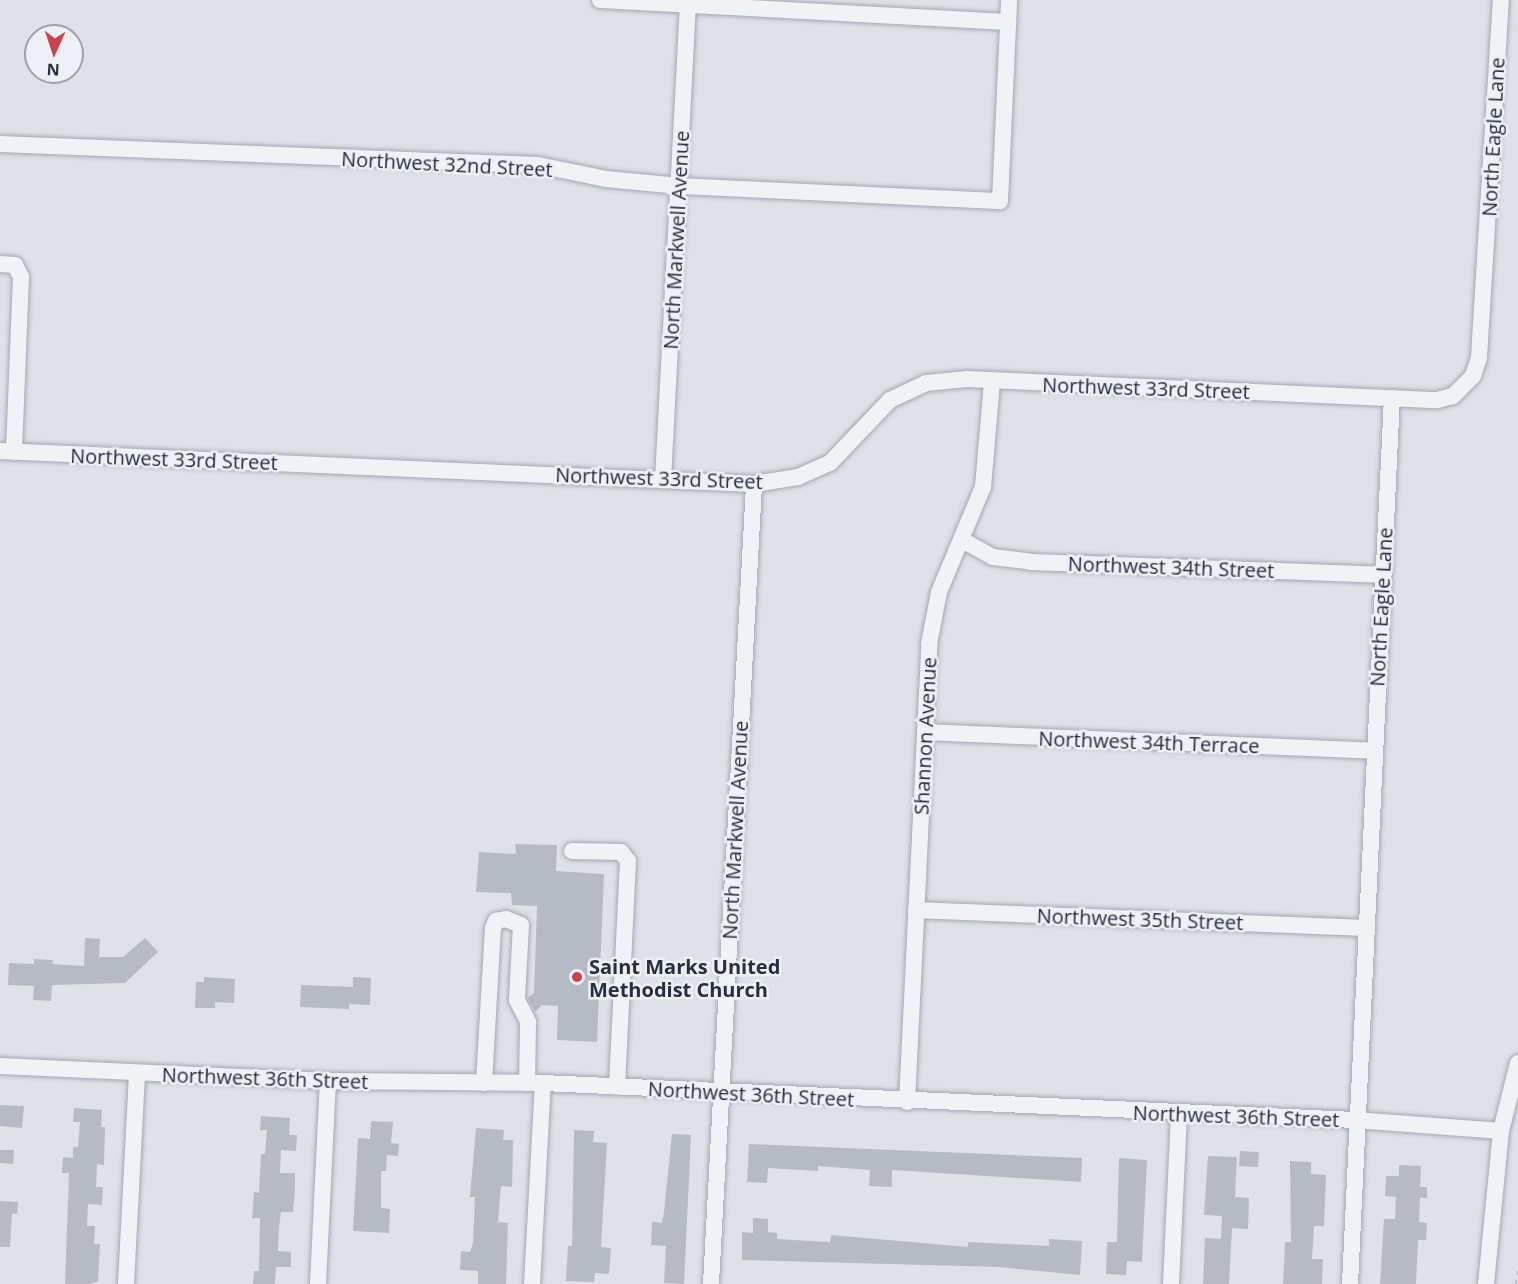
<!DOCTYPE html>
<html>
<head>
<meta charset="utf-8">
<style>
	body { margin:0 }
	#map { position:relative; width:1518px; height:1284px; overflow:hidden; background:#dee1e8; font-family:"Open Sans",sans-serif }
	div>[style] { position:absolute }
	.building>* { inset:0; background:#b5bac5 }
	.path>* { height:2px; margin-top:-1px; transform-origin:0; background:repeating-linear-gradient(90deg,#bcbfc6 0 4.5px,transparent 0 9px) }
	.roads { filter:drop-shadow(0 0 2px #a3a8b2) drop-shadow(0 0 2px #a3a8b2) }
	.minor>* { height:16px; margin:-8px; padding:0 8px; transform-origin:8px; border-radius:8px; background:#f1f2f6 }
	.dots>* { width:16px; height:16px; translate:-50% -50%; box-sizing:border-box; border:3px solid #edf0f5; border-radius:50% }
	span { translate:-50% -50%; white-space:nowrap; text-align:center; line-height:1.15; -webkit-text-stroke:5px #edf0f5; paint-order:stroke }
	.street-label { font-size:20px; color:#272e3f }
	.poi-label { font-size:20px; color:#272e3f; font-weight:700 }
	.left { translate:0 -50%; text-align:left }
	.north { position:absolute; left:24px; top:24px; width:60px; height:60px; box-sizing:border-box; background:#edf0f5; border:2px solid #9ea2ac; border-radius:50%; rotate:183deg; font-size:16px; font-weight:700; line-height:24px; text-align:center; color:#272e3f }
	.north::after { content:''; display:block; margin:auto; width:21px; height:27px; background:#cf414c; clip-path:polygon(50% 0,100% 100%,50% 72%,0 100%) }
</style>
</head>
<body>
<div id="map">
	<div class="building">
		<div style="clip-path:polygon(515px 844px,557px 845px,556px 871px,604px 874px,597px 1042px,557px 1040px,558px 1006px,542px 1005px,535px 1012px,528px 998px,534px 993px,537px 906px,512px 905px,511px 893px,476px 892px,479px 852px,516px 854px)"></div>
		<div style="clip-path:polygon(85px 938px,100px 939px,99px 957px,123px 957px,145px 938px,158px 952px,125px 983px,52px 985px,51px 1001px,33px 1000px,34px 986px,8px 985px,9px 963px,34px 964px,34px 959px,53px 960px,52px 964px,84px 966px)"></div>
		<div style="clip-path:polygon(204px 977px,235px 979px,234px 1003px,215px 1002px,215px 1008px,195px 1008px,196px 982px,204px 982px)"></div>
		<div style="clip-path:polygon(353px 977px,371px 978px,370px 1005px,349px 1004px,349px 1009px,300px 1007px,301px 985px,353px 987px)"></div>
		<div style="clip-path:polygon(0 1105px,24px 1106px,22px 1128px,0 1126px)"></div>
		<div style="clip-path:polygon(74px 1108px,102px 1110px,101px 1127px,105px 1127px,104px 1165px,97px 1164px,96px 1187px,103px 1187px,102px 1205px,88px 1204px,87px 1226px,95px 1226px,94px 1244px,100px 1244px,98px 1281px,90px 1284px,65px 1284px,69px 1173px,62px 1173px,63px 1157px,73px 1158px,73px 1147px,78px 1147px,80px 1122px,73px 1122px)"></div>
		<div style="clip-path:polygon(261px 1116px,290px 1118px,289px 1135px,297px 1135px,296px 1151px,281px 1150px,280px 1173px,295px 1173px,295px 1189px,293px 1212px,281px 1212px,279px 1227px,278px 1251px,291px 1252px,291px 1267px,276px 1267px,275px 1284px,253px 1284px,254px 1271px,259px 1271px,260px 1218px,252px 1218px,254px 1192px,259px 1193px,261px 1154px,265px 1154px,267px 1130px,260px 1130px)"></div>
		<div style="clip-path:polygon(371px 1121px,393px 1122px,391px 1143px,399px 1144px,398px 1156px,387px 1155px,386px 1171px,381px 1171px,381px 1208px,390px 1209px,389px 1233px,353px 1231px,358px 1138px,370px 1139px)"></div>
		<div style="clip-path:polygon(476px 1128px,504px 1130px,503px 1140px,513px 1140px,512px 1187px,501px 1186px,498px 1222px,508px 1223px,506px 1284px,478px 1284px,478px 1271px,460px 1270px,461px 1251px,470px 1252px,473px 1243px,475px 1197px,470px 1197px)"></div>
		<div style="clip-path:polygon(574px 1130px,594px 1131px,593px 1142px,607px 1143px,601px 1247px,611px 1248px,609px 1274px,595px 1273px,594px 1282px,566px 1281px,568px 1246px,572px 1246px)"></div>
		<div style="clip-path:polygon(672px 1134px,691px 1135px,684px 1284px,664px 1283px,666px 1246px,651px 1245px,652px 1222px,662px 1223px,664px 1212px)"></div>
		<div style="clip-path:polygon(749px 1144px,1082px 1158px,1081px 1182px,892px 1170px,892px 1187px,869px 1186px,870px 1170px,818px 1166px,818px 1171px,768px 1168px,767px 1183px,747px 1182px)"></div>
		<div style="clip-path:polygon(0 1150px,14px 1150px,13px 1164px,0 1163px)"></div>
		<div style="clip-path:polygon(1240px 1151px,1259px 1152px,1258px 1167px,1239px 1166px)"></div>
		<div style="clip-path:polygon(1208px 1156px,1237px 1157px,1235px 1197px,1249px 1198px,1248px 1229px,1232px 1228px,1229px 1284px,1203px 1284px,1205px 1238px,1221px 1239px,1222px 1216px,1204px 1215px)"></div>
		<div style="clip-path:polygon(1119px 1158px,1147px 1160px,1142px 1262px,1127px 1261px,1126px 1275px,1106px 1274px,1107px 1242px,1117px 1242px)"></div>
		<div style="clip-path:polygon(1290px 1161px,1311px 1162px,1311px 1174px,1326px 1175px,1324px 1226px,1314px 1226px,1312px 1259px,1323px 1259px,1322px 1284px,1283px 1284px,1285px 1242px,1291px 1242px)"></div>
		<div style="clip-path:polygon(1399px 1165px,1421px 1166px,1420px 1187px,1427px 1187px,1427px 1198px,1420px 1198px,1419px 1222px,1427px 1223px,1426px 1240px,1418px 1240px,1416px 1284px,1380px 1284px,1384px 1219px,1395px 1219px,1396px 1197px,1385px 1196px,1386px 1176px,1399px 1176px)"></div>
		<div style="clip-path:polygon(0 1201px,18px 1202px,17px 1214px,12px 1214px,10px 1247px,0 1247px)"></div>
		<div style="clip-path:polygon(753px 1218px,768px 1219px,768px 1232px,777px 1233px,777px 1239px,830px 1242px,831px 1235px,968px 1247px,968px 1242px,1049px 1246px,1049px 1239px,1082px 1241px,1080px 1275px,999px 1267px,742px 1260px,742px 1232px,753px 1233px)"></div>
	</div>
	<div class="path">
		<div style="left:1516px;top:1284px;width:15px;rotate:-82deg"></div>
	</div>
	<div class="roads">
		<div class="minor">
			<div style="left:600px;top:0;width:409px;rotate:3.1deg"></div>
			<div style="left:0;top:144px;width:538px;rotate:2.24deg"></div>
			<div style="left:538px;top:165px;width:69px;rotate:11.6deg"></div>
			<div style="left:606px;top:179px;width:74px;rotate:5.4deg"></div>
			<div style="left:680px;top:186px;width:320px;rotate:2.7deg"></div>
			<div style="left:1000px;top:201px;width:201px;rotate:-87.4deg"></div>
			<div style="left:0;top:264px;width:15px;rotate:4deg"></div>
			<div style="left:15px;top:265px;width:13px;rotate:63deg"></div>
			<div style="left:21px;top:277px;width:175px;rotate:92.3deg"></div>
			<div style="left:0;top:451px;width:755px;rotate:2.51deg"></div>
			<div style="left:754px;top:484px;width:45px;rotate:-9deg"></div>
			<div style="left:798px;top:477px;width:35px;rotate:-24deg"></div>
			<div style="left:830px;top:463px;width:87px;rotate:-46.4deg"></div>
			<div style="left:890px;top:400px;width:40px;rotate:-25deg"></div>
			<div style="left:926px;top:383px;width:41px;rotate:-5.6deg"></div>
			<div style="left:967px;top:379px;width:470px;rotate:2.6deg"></div>
			<div style="left:1437px;top:400px;width:16px;rotate:-14deg"></div>
			<div style="left:1453px;top:396px;width:28px;rotate:-45deg"></div>
			<div style="left:1473px;top:376px;width:20px;rotate:-72deg"></div>
			<div style="left:1479px;top:357px;width:358px;rotate:-86.5deg"></div>
			<div style="left:663px;top:480px;width:481px;rotate:-87deg"></div>
			<div style="left:964px;top:541px;width:33px;rotate:29deg"></div>
			<div style="left:993px;top:557px;width:38px;rotate:7deg"></div>
			<div style="left:1031px;top:562px;width:351px;rotate:2.1deg"></div>
			<div style="left:925px;top:732px;width:448px;rotate:2.4deg"></div>
			<div style="left:572px;top:851px;width:49px;rotate:1.2deg"></div>
			<div style="left:621px;top:852px;width:11px;rotate:52deg"></div>
			<div style="left:628px;top:861px;width:226px;rotate:92.8deg"></div>
			<div style="left:916px;top:910px;width:449px;rotate:2.3deg"></div>
			<div style="left:0;top:1066px;width:328px;rotate:2.6deg"></div>
			<div style="left:328px;top:1081px;width:215px;rotate:0.5deg"></div>
			<div style="left:543px;top:1083px;width:814px;rotate:2.61deg"></div>
			<div style="left:1356px;top:1120px;width:145px;rotate:4.3deg"></div>
			<div style="left:484px;top:1083px;width:155px;rotate:-86.7deg"></div>
			<div style="left:493px;top:928px;width:8px;rotate:-67deg"></div>
			<div style="left:496px;top:921px;width:10px;rotate:-11deg"></div>
			<div style="left:506px;top:919px;width:16px;rotate:22deg"></div>
			<div style="left:521px;top:925px;width:75px;rotate:93.1deg"></div>
			<div style="left:517px;top:1000px;width:25px;rotate:63deg"></div>
			<div style="left:528px;top:1022px;width:61px;rotate:90.9deg"></div>
			<div style="left:907px;top:1102px;width:459px;rotate:-87.2deg"></div>
			<div style="left:929px;top:644px;width:53px;rotate:-79.1deg"></div>
			<div style="left:939px;top:592px;width:114px;rotate:-67.3deg"></div>
			<div style="left:983px;top:487px;width:106px;rotate:-85.1deg"></div>
			<div style="left:126px;top:1284px;width:209px;rotate:-87deg"></div>
			<div style="left:318px;top:1284px;width:203px;rotate:-87.2deg"></div>
			<div style="left:532px;top:1284px;width:201px;rotate:-86.9deg"></div>
			<div style="left:711px;top:1284px;width:801px;rotate:-86.92deg"></div>
			<div style="left:1171px;top:1284px;width:169px;rotate:-87.3deg"></div>
			<div style="left:1350px;top:1284px;width:887px;rotate:-87.29deg"></div>
			<div style="left:1486px;top:1284px;width:154px;rotate:-84.4deg"></div>
			<div style="left:1501px;top:1131px;width:70px;rotate:-76deg"></div>
		</div>
	</div>
	<div class="dots">
		<div style="left:577px;top:977px;background:#cf414c"></div>
	</div>
	<div class="street-label">
		<span style="left:1493px;top:137px;rotate:-87deg">North Eagle Lane</span>
		<span style="left:447px;top:164px;rotate:3deg">Northwest 32nd Street</span>
		<span style="left:676px;top:240px;rotate:-87deg">North Markwell Avenue</span>
		<span style="left:1146px;top:388px;rotate:2deg">Northwest 33rd Street</span>
		<span style="left:174px;top:459px;rotate:2deg">Northwest 33rd Street</span>
		<span style="left:659px;top:478px;rotate:2deg">Northwest 33rd Street</span>
		<span style="left:1171px;top:567px;rotate:2deg">Northwest 34th Street</span>
		<span style="left:1381px;top:607px;rotate:-87deg">North Eagle Lane</span>
		<span style="left:925px;top:736px;rotate:-87deg">Shannon Avenue</span>
		<span style="left:1149px;top:742px;rotate:2deg">Northwest 34th Terrace</span>
		<span style="left:735px;top:830px;rotate:-87deg">North Markwell Avenue</span>
		<span style="left:1140px;top:919px;rotate:2deg">Northwest 35th Street</span>
		<span style="left:265px;top:1078px;rotate:2deg">Northwest 36th Street</span>
		<span style="left:751px;top:1094px;rotate:3deg">Northwest 36th Street</span>
		<span style="left:1236px;top:1116px;rotate:2deg">Northwest 36th Street</span>
	</div>
	<div class="poi-label">
		<span class="left" style="left:589px;top:978px">Saint Marks United<br>Methodist Church</span>
	</div>
	<div class="north">N</div>
</div>
</body>
</html>
